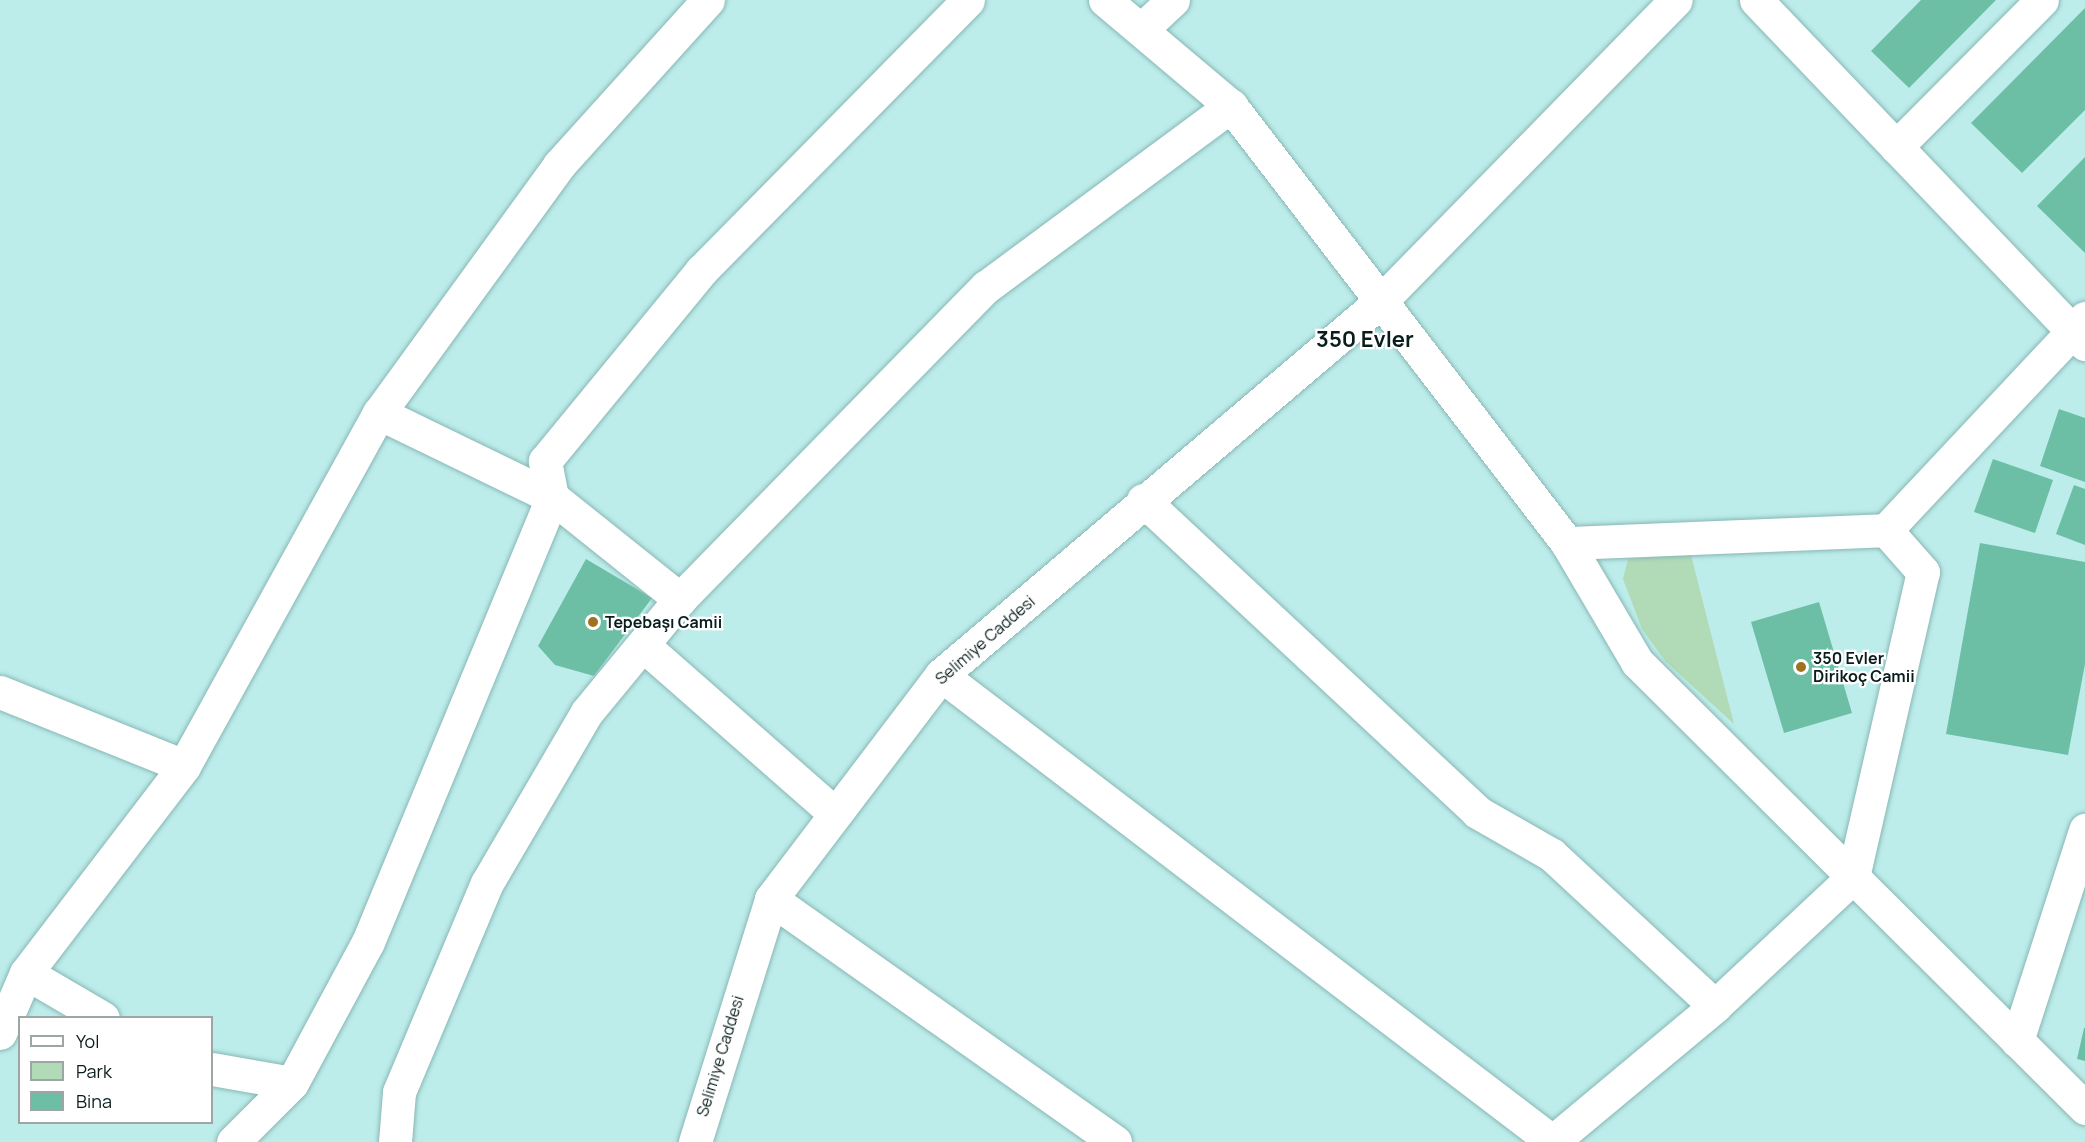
<!DOCTYPE html>
<html>
<head>
<meta charset="utf-8">
<style>
	body { margin:0 }
	#map { position:relative; width:2085px; height:1142px; overflow:hidden; background:#bdedeb; font-family:Manrope,sans-serif }
	div>[style] { position:absolute }
	.green>* { inset:0; background:#b1dab6 }
	.building>* { inset:0; background:#6cbfa5 }
	.roads { filter:drop-shadow(0 0 2px #88b7b5) drop-shadow(0 0 2px #88b7b5) }
	.street>* { height:33px; margin:-16.5px; padding:0 16.5px; transform-origin:16.5px; border-radius:16.5px; background:#fff }
	.dots>* { width:16px; height:16px; translate:-50% -50%; box-sizing:border-box; border:3px solid #fff; border-radius:50% }
	span { translate:-50% -50%; white-space:nowrap; text-align:center; line-height:1.15; -webkit-text-stroke:4.5px #fff; paint-order:stroke }
	.poi-label { font-size:16px; color:#0a1d1d; font-weight:700 }
	.left { translate:0 -50%; text-align:left }
	.street-label { font-size:16px; color:#0a1d1d }
	.district-label { font-size:22px; color:#0a1d1d; font-weight:700 }
	.legend { position:absolute; left:18px; top:1016px; width:195px; height:108px; box-sizing:border-box; background:#fff; border:2px solid #9da5a5; margin:0; padding:8px 10px; list-style:none; font-size:18px; color:#0a1d1d }
	.legend li { display:flex; align-items:center; gap:12px; height:30px }
	.legend b { width:30px; border:2px solid #9da5a5 }
</style>
</head>
<body>
<div id="map">
	<div class="green">
		<div style="clip-path:polygon(1691px 555px,1734px 724px,1665px 661px,1642px 629px,1623px 579px,1628px 559px)"></div>
	</div>
	<div class="building">
		<div style="clip-path:polygon(1921px 0,1996px 0,1909px 88px,1871px 51px)"></div>
		<div style="clip-path:polygon(2085px 8px,2085px 110px,2022px 173px,1971px 123px)"></div>
		<div style="clip-path:polygon(2085px 157px,2085px 253px,2037px 206px)"></div>
		<div style="clip-path:polygon(2059px 409px,2085px 418px,2085px 482px,2040px 466px)"></div>
		<div style="clip-path:polygon(1993px 459px,2053px 480px,2035px 533px,1974px 512px)"></div>
		<div style="clip-path:polygon(2074px 485px,2085px 489px,2085px 545px,2056px 534px)"></div>
		<div style="clip-path:polygon(1980px 543px,2085px 562px,2085px 664px,2068px 755px,1946px 734px)"></div>
		<div style="clip-path:polygon(586px 559px,652px 598px,594px 676px,555px 665px,538px 646px)"></div>
		<div style="clip-path:polygon(1819px 602px,1852px 713px,1784px 733px,1751px 622px)"></div>
		<div style="clip-path:polygon(2084px 1028px,2085px 1028px,2085px 1061px,2077px 1059px)"></div>
	</div>
	<div class="roads">
		<div class="street">
			<div style="left:1105px;top:0;width:165px;rotate:40.1deg"></div>
			<div style="left:1231px;top:106px;width:551px;rotate:52.44deg"></div>
			<div style="left:1567px;top:543px;width:138px;rotate:59.5deg"></div>
			<div style="left:1637px;top:662px;width:632px;rotate:44.87deg"></div>
			<div style="left:1756px;top:0;width:476px;rotate:46.3deg"></div>
			<div style="left:1143px;top:28px;width:41px;rotate:-43deg"></div>
			<div style="left:1896px;top:147px;width:207px;rotate:-45.2deg"></div>
			<div style="left:379px;top:413px;width:192px;rotate:25.9deg"></div>
			<div style="left:552px;top:497px;width:164px;rotate:38.6deg"></div>
			<div style="left:1143px;top:500px;width:457px;rotate:43deg"></div>
			<div style="left:1477px;top:812px;width:86px;rotate:29.8deg"></div>
			<div style="left:1552px;top:855px;width:222px;rotate:42.8deg"></div>
			<div style="left:1567px;top:543px;width:319px;rotate:-2.3deg"></div>
			<div style="left:644px;top:646px;width:252px;rotate:41.3deg"></div>
			<div style="left:941px;top:675px;width:770px;rotate:37.35deg"></div>
			<div style="left:0;top:692px;width:198px;rotate:21.9deg"></div>
			<div style="left:771px;top:899px;width:421px;rotate:35.2deg"></div>
			<div style="left:26px;top:973px;width:89px;rotate:30.3deg"></div>
			<div style="left:0;top:1033px;width:65px;rotate:-66.6deg"></div>
			<div style="left:26px;top:973px;width:260px;rotate:-52.6deg"></div>
			<div style="left:184px;top:766px;width:403px;rotate:-61.1deg"></div>
			<div style="left:379px;top:413px;width:306px;rotate:-54deg"></div>
			<div style="left:559px;top:165px;width:222px;rotate:-47.9deg"></div>
			<div style="left:2017px;top:1041px;width:222px;rotate:-72.1deg"></div>
			<div style="left:212px;top:1069px;width:81px;rotate:9.9deg"></div>
			<div style="left:233px;top:1142px;width:83px;rotate:-45deg"></div>
			<div style="left:292px;top:1083px;width:160px;rotate:-61.7deg"></div>
			<div style="left:368px;top:942px;width:482px;rotate:-67.5deg"></div>
			<div style="left:552px;top:497px;width:37px;rotate:-101deg"></div>
			<div style="left:545px;top:461px;width:246px;rotate:-50.6deg"></div>
			<div style="left:701px;top:271px;width:380px;rotate:-45.4deg"></div>
			<div style="left:395px;top:1142px;width:50px;rotate:-85.4deg"></div>
			<div style="left:399px;top:1092px;width:227px;rotate:-67.2deg"></div>
			<div style="left:487px;top:883px;width:198px;rotate:-59.7deg"></div>
			<div style="left:587px;top:712px;width:146px;rotate:-50.5deg"></div>
			<div style="left:680px;top:599px;width:437px;rotate:-45.6deg"></div>
			<div style="left:986px;top:287px;width:305px;rotate:-36.5deg"></div>
			<div style="left:695px;top:1142px;width:255px;rotate:-72.6deg"></div>
			<div style="left:771px;top:899px;width:281px;rotate:-52.8deg"></div>
			<div style="left:941px;top:675px;width:577px;rotate:-40.36deg"></div>
			<div style="left:1381px;top:301px;width:421px;rotate:-45.6deg"></div>
			<div style="left:1552px;top:1142px;width:212px;rotate:-39.8deg"></div>
			<div style="left:1715px;top:1006px;width:189px;rotate:-43.1deg"></div>
			<div style="left:1853px;top:877px;width:313px;rotate:-77.1deg"></div>
			<div style="left:1923px;top:572px;width:56px;rotate:-131.4deg"></div>
			<div style="left:1886px;top:530px;width:291px;rotate:-46.8deg"></div>
		</div>
	</div>
	<div class="dots">
		<div style="left:593px;top:622px;background:#9d7322"></div>
		<div style="left:1801px;top:667px;background:#9d7322"></div>
	</div>
	<div class="poi-label">
		<span class="left" style="left:605px;top:622px">Tepebaşı Camii</span>
		<span class="left" style="left:1813px;top:667px">350 Evler<br>Dirikoç Camii</span>
	</div>
	<div class="street-label">
		<span style="left:985px;top:640px;rotate:-41deg">Selimiye Caddesi</span>
		<span style="left:720px;top:1056px;rotate:-73deg">Selimiye Caddesi</span>
	</div>
	<div class="district-label">
		<span style="left:1365px;top:340px">350 Evler</span>
	</div>
	<ul class="legend">
	<li><b style="height:8px;background:#fff"></b>Yol</li>
	<li><b style="height:16px;background:#b1dab6"></b>Park</li>
	<li><b style="height:16px;background:#6cbfa5"></b>Bina</li>
	</ul>
</div>
</body>
</html>
